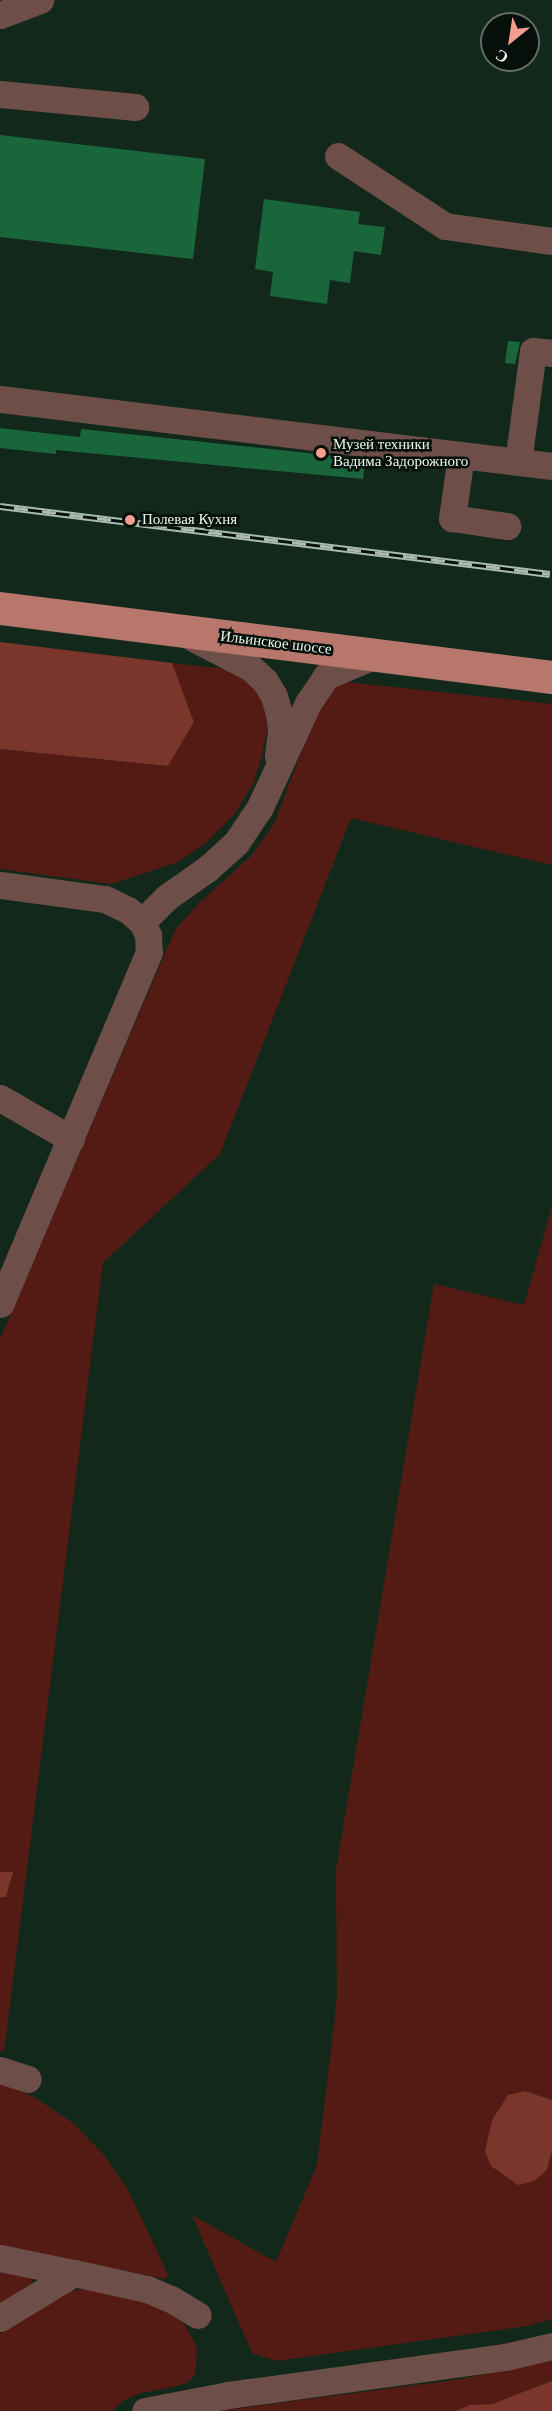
<!DOCTYPE html>
<html>
<head>
<meta charset="utf-8">
<style>
	body { margin:0 }
	#map { position:relative; width:552px; height:2411px; overflow:hidden; background:#12281a; font-family:Georgia,serif }
	div>[style] { position:absolute }
	.green>* { inset:0; background:#531b14 }
	.forest>* { inset:0; background:#7b362c }
	.building>* { inset:0; background:#19653c }
	.minor>* { height:27px; margin:-13.5px; padding:0 13.5px; transform-origin:13.5px; border-radius:13.5px; background:#6d4e48 }
	.major>* { height:33px; margin:-16.5px; padding:0 16.5px; transform-origin:16.5px; border-radius:16.5px; background:#b7776c }
	.rail>* { height:7px; margin-top:-3.5px; transform-origin:0; background:repeating-linear-gradient(90deg,#060f09 0 14px,#aabbb0 0 28px); box-sizing:border-box; border-block:2px solid #aabbb0 }
	.dots>* { width:16px; height:16px; translate:-50% -50%; box-sizing:border-box; border:3px solid #060f09; border-radius:50% }
	span { translate:-50% -50%; white-space:nowrap; text-align:center; line-height:1.15; -webkit-text-stroke:5px #060f09; paint-order:stroke }
	.poi-label { font-size:15px; color:#eaf8ee }
	.left { translate:0 -50%; text-align:left }
	.street-label { font-size:15px; color:#eaf8ee }
	.north { position:absolute; left:480px; top:12px; width:60px; height:60px; box-sizing:border-box; background:#060f09; border:2px solid #616c65; border-radius:50%; rotate:210deg; font-size:16px; font-weight:700; line-height:24px; text-align:center; color:#eaf8ee }
	.north::after { content:''; display:block; margin:auto; width:21px; height:27px; background:#f59d8e; clip-path:polygon(50% 0,100% 100%,50% 72%,0 100%) }
</style>
</head>
<body>
<div id="map">
	<div class="green">
		<div style="clip-path:polygon(172px 663px,235px 670px,258px 689px,266px 709px,267px 730px,262px 756px,253px 784px,234px 815px,206px 843px,176px 863px,111px 884px,0 869px,0 749px,168px 766px,194px 722px)"></div>
		<div style="clip-path:polygon(337px 681px,552px 704px,552px 865px,351px 818px,220px 1154px,103px 1263px,4px 2052px,0 2050px,0 1897px,6px 1897px,12px 1873px,0 1872px,0 1339px,175px 930px,198px 904px,251px 856px,274px 824px,318px 708px)"></div>
		<div style="clip-path:polygon(552px 1206px,552px 2100px,525px 2091px,547px 2170px,552px 2151px,552px 2319px,528px 2326px,276px 2361px,252px 2353px,192px 2215px,276px 2262px,317px 2165px,337px 1998px,336px 1870px,434px 1284px,524px 1305px)"></div>
		<div style="clip-path:polygon(0 2083px,34px 2097px,73px 2123px,104px 2155px,128px 2190px,168px 2274px,165px 2279px,0 2246px)"></div>
		<div style="clip-path:polygon(0 2264px,32px 2277px,32px 2283px,0 2312px)"></div>
		<div style="clip-path:polygon(83px 2289px,138px 2299px,172px 2313px,184px 2324px,192px 2337px,197px 2349px,195px 2375px,187px 2383px,178px 2386px,141px 2393px,124px 2400px,112px 2411px,0 2411px,0 2334px,52px 2298px,66px 2292px)"></div>
		<div style="clip-path:polygon(552px 2360px,552px 2381px,492px 2404px,469px 2405px,456px 2411px,218px 2411px,462px 2379px)"></div>
	</div>
	<div class="forest">
		<div style="clip-path:polygon(0 642px,172px 663px,194px 722px,168px 766px,0 749px)"></div>
		<div style="clip-path:polygon(0 1872px,13px 1872px,6px 1897px,0 1897px)"></div>
		<div style="clip-path:polygon(525px 2091px,552px 2100px,552px 2151px,547px 2170px,534px 2181px,518px 2185px,491px 2166px,485px 2151px,492px 2120px,508px 2095px)"></div>
		<div style="clip-path:polygon(552px 2381px,552px 2411px,456px 2411px,469px 2405px,492px 2404px)"></div>
	</div>
	<div class="building">
		<div style="clip-path:polygon(0 135px,205px 159px,193px 259px,0 237px)"></div>
		<div style="clip-path:polygon(264px 199px,360px 212px,358px 224px,385px 227px,381px 255px,354px 251px,350px 283px,330px 280px,327px 304px,270px 296px,273px 272px,255px 269px)"></div>
		<div style="clip-path:polygon(508px 341px,520px 342px,515px 364px,505px 363px)"></div>
		<div style="clip-path:polygon(0 428px,80px 437px,81px 429px,365px 459px,363px 479px,56px 450px,56px 454px,0 448px)"></div>
	</div>
	<div class="minor">
		<div style="left:0;top:15px;width:43px;rotate:-20.6deg"></div>
		<div style="left:0;top:94px;width:136px;rotate:5.5deg"></div>
		<div style="left:338px;top:156px;width:128px;rotate:33.2deg"></div>
		<div style="left:445px;top:226px;width:108px;rotate:8deg"></div>
		<div style="left:0;top:399px;width:556px;rotate:6.92deg"></div>
		<div style="left:461px;top:455px;width:64px;rotate:98.1deg"></div>
		<div style="left:452px;top:518px;width:56px;rotate:8.3deg"></div>
		<div style="left:518px;top:462px;width:112px;rotate:-82.3deg"></div>
		<div style="left:533px;top:351px;width:19px;rotate:6deg"></div>
		<div style="left:193px;top:638px;width:65px;rotate:27.3deg"></div>
		<div style="left:251px;top:668px;width:19px;rotate:43deg"></div>
		<div style="left:265px;top:681px;width:17px;rotate:59deg"></div>
		<div style="left:274px;top:696px;width:19px;rotate:74deg"></div>
		<div style="left:279px;top:714px;width:17px;rotate:83deg"></div>
		<div style="left:281px;top:731px;width:25px;rotate:97deg"></div>
		<div style="left:0;top:885px;width:106px;rotate:7.6deg"></div>
		<div style="left:105px;top:899px;width:25px;rotate:26deg"></div>
		<div style="left:128px;top:910px;width:18px;rotate:41deg"></div>
		<div style="left:142px;top:922px;width:14px;rotate:65deg"></div>
		<div style="left:148px;top:935px;width:17px;rotate:87deg"></div>
		<div style="left:149px;top:952px;width:382px;rotate:112.9deg"></div>
		<div style="left:142px;top:922px;width:35px;rotate:-45deg"></div>
		<div style="left:167px;top:897px;width:49px;rotate:-35deg"></div>
		<div style="left:207px;top:869px;width:39px;rotate:-42deg"></div>
		<div style="left:236px;top:843px;width:43px;rotate:-56.3deg"></div>
		<div style="left:260px;top:807px;width:115px;rotate:-65.2deg"></div>
		<div style="left:308px;top:703px;width:32px;rotate:-56deg"></div>
		<div style="left:326px;top:676px;width:54px;rotate:-22.8deg"></div>
		<div style="left:0;top:1098px;width:82px;rotate:30deg"></div>
		<div style="left:0;top:2070px;width:29px;rotate:18deg"></div>
		<div style="left:0;top:2258px;width:76px;rotate:11.5deg"></div>
		<div style="left:0;top:2318px;width:87px;rotate:-31.3deg"></div>
		<div style="left:74px;top:2273px;width:75px;rotate:12.4deg"></div>
		<div style="left:147px;top:2289px;width:26px;rotate:23deg"></div>
		<div style="left:171px;top:2299px;width:31px;rotate:31deg"></div>
		<div style="left:145px;top:2411px;width:85px;rotate:-10.9deg"></div>
		<div style="left:228px;top:2395px;width:280px;rotate:-7.8deg"></div>
		<div style="left:505px;top:2357px;width:48px;rotate:-13.2deg"></div>
	</div>
	<div class="major">
		<div style="left:0;top:608px;width:556px;rotate:7.13deg"></div>
	</div>
	<div class="rail">
		<div style="left:0;top:506px;width:554px;rotate:7.05deg"></div>
	</div>
	<div class="dots">
		<div style="left:321px;top:453px;background:#f59d8e"></div>
		<div style="left:130px;top:520px;background:#f59d8e"></div>
	</div>
	<div class="poi-label">
		<span class="left" style="left:333px;top:453px">Музей техники<br>Вадима Задорожного</span>
		<span class="left" style="left:142px;top:520px">Полевая Кухня</span>
	</div>
	<div class="street-label">
		<span style="left:276px;top:643px;rotate:7deg">Ильинское шоссе</span>
	</div>
	<div class="north">С</div>
</div>
</body>
</html>
